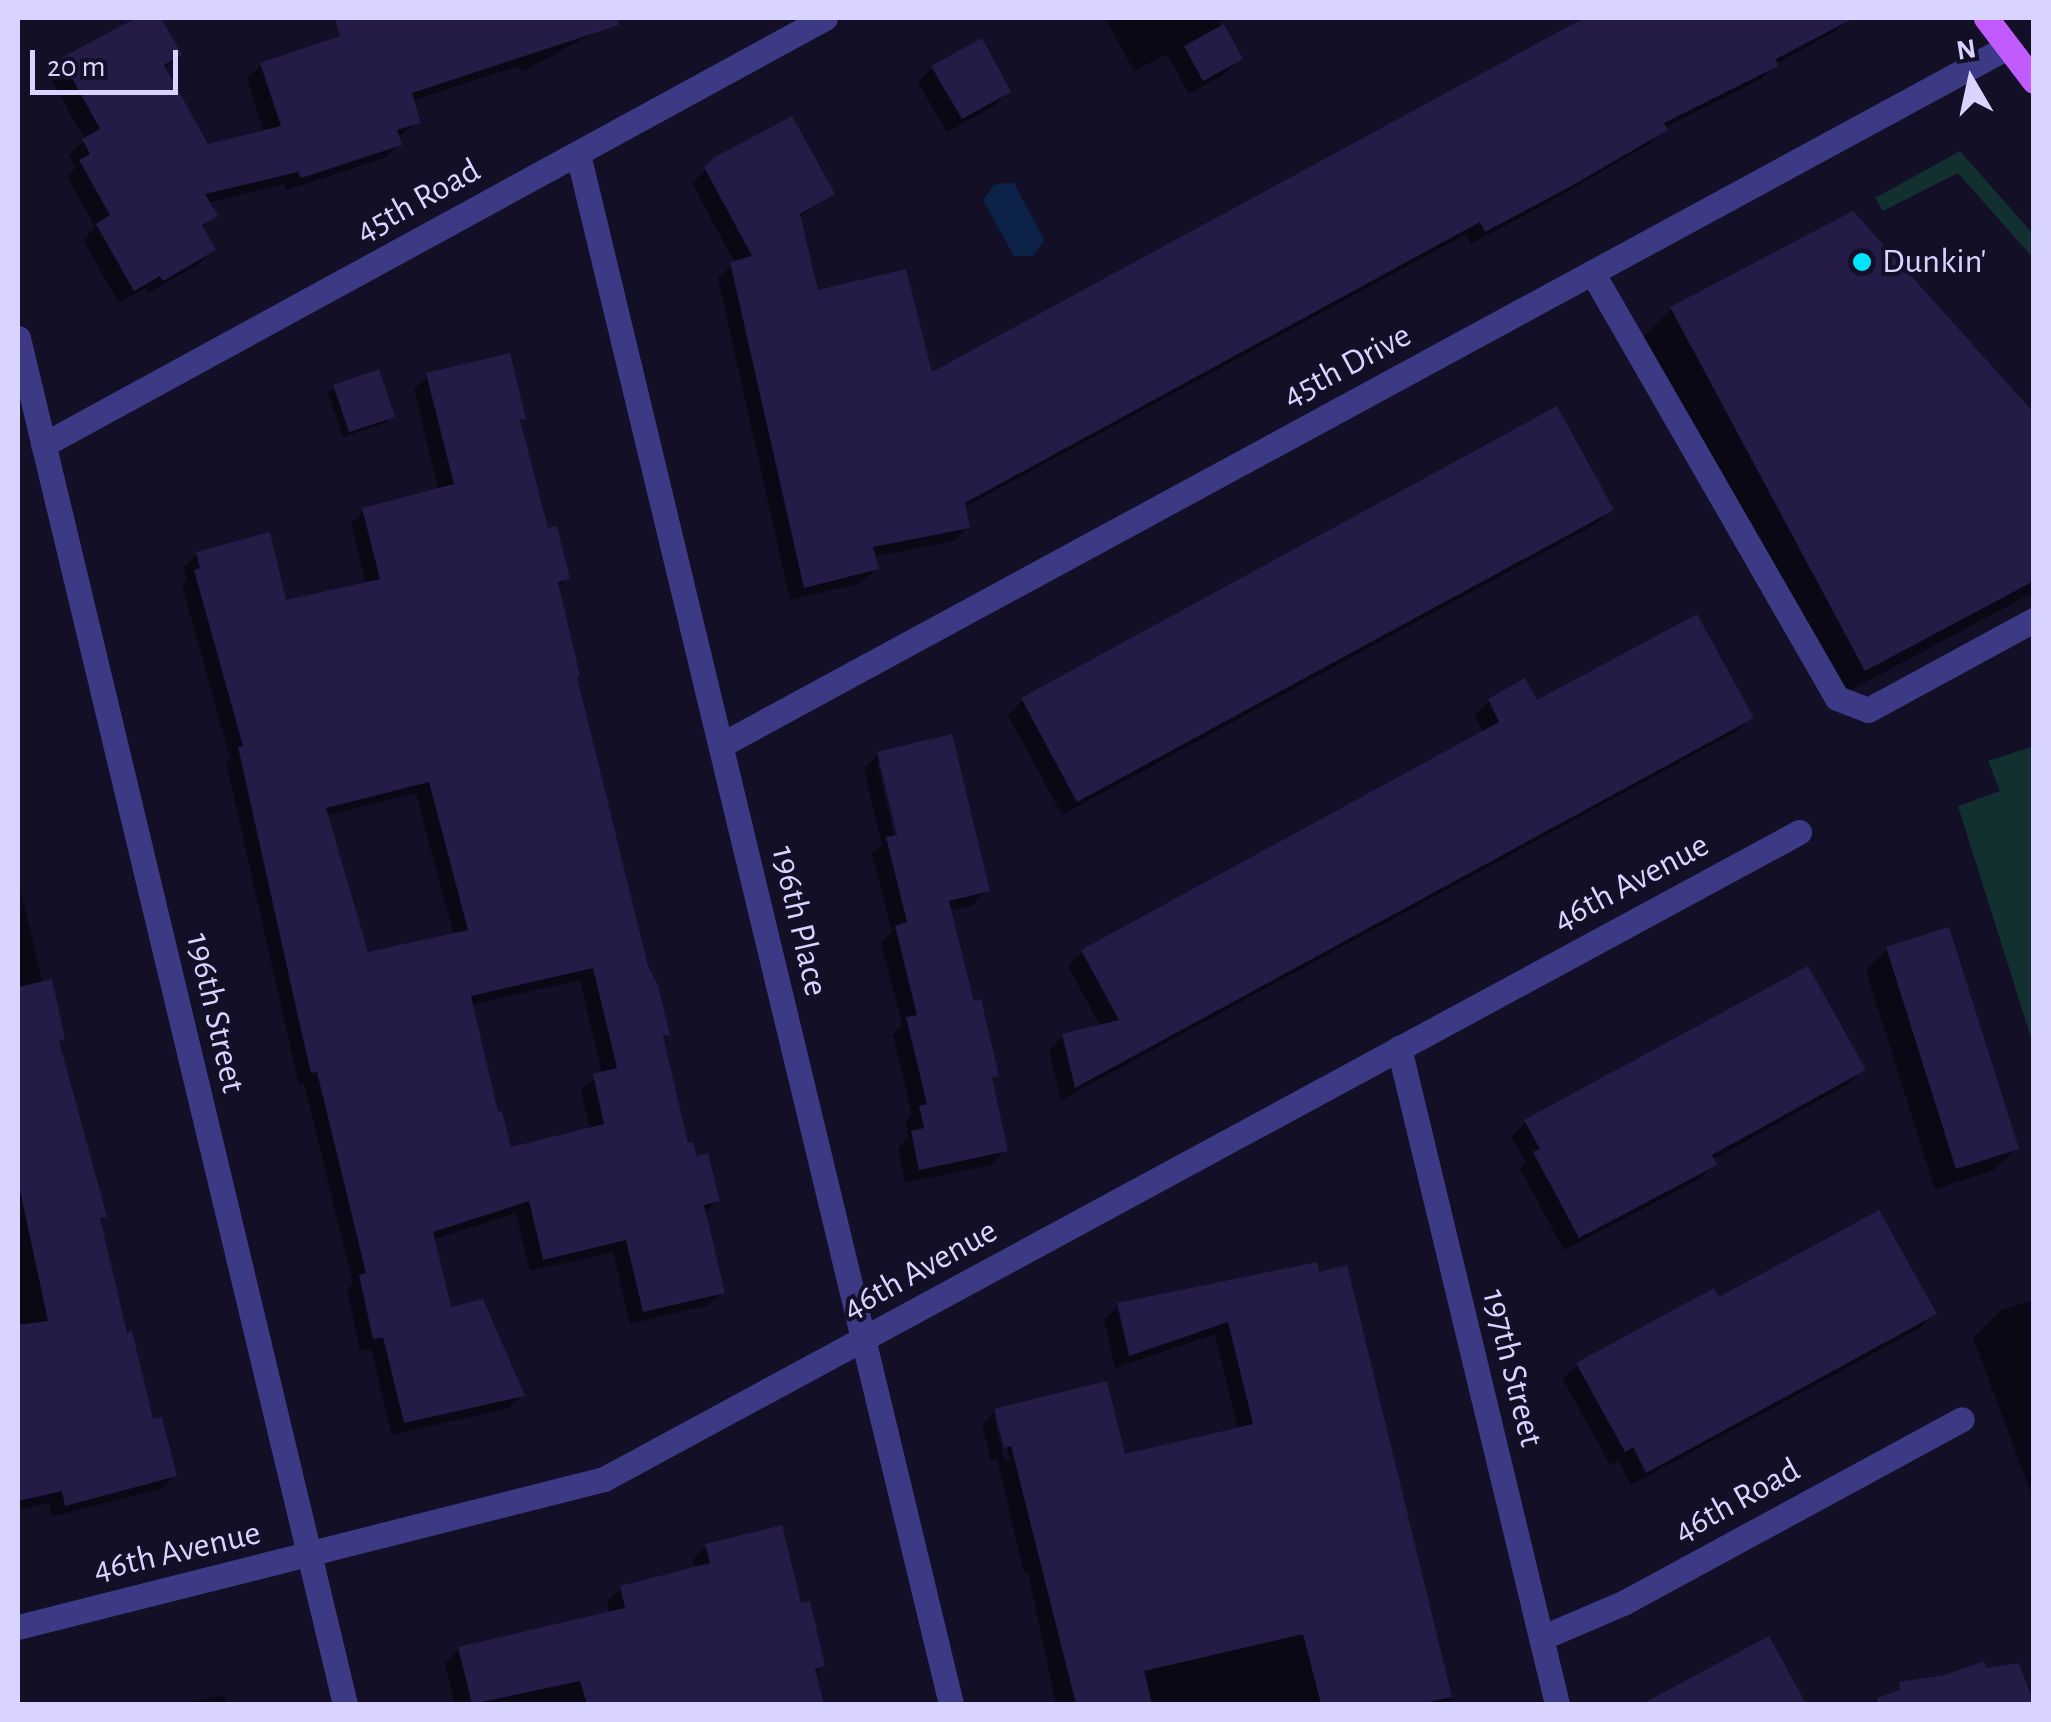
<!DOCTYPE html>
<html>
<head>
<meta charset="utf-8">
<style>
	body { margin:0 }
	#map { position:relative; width:2051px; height:1722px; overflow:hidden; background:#130f26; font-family:"Alegreya Sans",sans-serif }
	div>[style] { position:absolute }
	.green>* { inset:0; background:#12302f }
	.water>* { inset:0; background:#0c2248 }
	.shadow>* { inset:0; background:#0007 }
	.building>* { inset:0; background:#241b47 }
	.minor>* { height:25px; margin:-12.5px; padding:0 12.5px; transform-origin:12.5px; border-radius:12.5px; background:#3d3a85 }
	.major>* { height:25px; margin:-12.5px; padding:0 12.5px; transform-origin:12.5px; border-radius:12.5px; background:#c25bff }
	.dots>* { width:28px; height:28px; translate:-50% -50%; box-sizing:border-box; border:5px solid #130f26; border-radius:50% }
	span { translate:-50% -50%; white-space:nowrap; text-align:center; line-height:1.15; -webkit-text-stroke:8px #130f26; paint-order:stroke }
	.street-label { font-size:35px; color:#d9d4ff }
	.poi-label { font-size:35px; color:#d9d4ff }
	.left { translate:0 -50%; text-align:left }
	.frame { position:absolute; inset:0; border:20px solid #d9d4ff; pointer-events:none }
	.north { position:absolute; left:1921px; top:30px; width:100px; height:100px; -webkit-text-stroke:8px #130f26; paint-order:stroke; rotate:351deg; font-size:28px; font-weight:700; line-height:40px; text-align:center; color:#d9d4ff }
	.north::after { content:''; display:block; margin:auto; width:35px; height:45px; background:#d9d4ff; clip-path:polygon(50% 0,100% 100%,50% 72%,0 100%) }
	.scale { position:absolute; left:30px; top:50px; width:148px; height:45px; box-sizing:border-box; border:5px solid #d9d4ff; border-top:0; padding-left:12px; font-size:30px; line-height:35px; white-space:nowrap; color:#d9d4ff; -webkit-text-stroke:8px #130f26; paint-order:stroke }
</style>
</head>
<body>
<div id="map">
	<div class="green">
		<div style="clip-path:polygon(1960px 151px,2033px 234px,2033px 258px,1958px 173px,1883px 211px,1875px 198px)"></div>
		<div style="clip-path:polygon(2033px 746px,2034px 746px,2033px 1044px,1958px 806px,2000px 791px,1988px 761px)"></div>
	</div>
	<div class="water">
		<div style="clip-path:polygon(1004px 183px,1014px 183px,1044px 240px,1033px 256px,1014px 256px,983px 200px,994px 185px)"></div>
	</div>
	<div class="shadow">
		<div style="clip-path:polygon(141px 18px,158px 18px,179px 55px,164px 70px,206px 147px,264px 133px,247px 79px,261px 65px,404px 18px,621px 18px,522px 72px,518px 66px,412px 101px,418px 122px,397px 138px,399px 144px,385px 158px,286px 190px,284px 184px,207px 203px,214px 215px,201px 229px,213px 250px,199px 264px,148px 293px,146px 288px,119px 303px,83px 240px,95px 227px,67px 176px,76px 167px,69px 155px,85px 140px,48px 74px,63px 60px)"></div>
		<div style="clip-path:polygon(1105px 18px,1227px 18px,1219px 22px,1240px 59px,1226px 73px,1189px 94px,1167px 54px,1134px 71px)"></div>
		<div style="clip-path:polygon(1589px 18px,1850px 18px,1836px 31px,1775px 64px,1761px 79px,1664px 128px,1651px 143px,1549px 202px,1471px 244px,1466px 234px,963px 508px,968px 527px,954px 541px,873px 557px,876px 569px,862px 583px,790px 600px,718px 278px,735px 263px,692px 183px,706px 169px,832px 194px,798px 218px,817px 293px,931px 376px)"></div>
		<div style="clip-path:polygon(932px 68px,1008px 91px,994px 106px,947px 132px,918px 83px)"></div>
		<div style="clip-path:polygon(1671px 309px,2034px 417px,2034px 592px,1836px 698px,1643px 337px)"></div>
		<div style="clip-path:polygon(evenodd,428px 376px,524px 418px,519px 423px,546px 531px,567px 578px,557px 589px,574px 678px,645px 967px,668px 1034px,662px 1040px,686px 1146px,717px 1200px,704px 1214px,722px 1292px,709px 1305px,630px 1324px,613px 1252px,530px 1271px,516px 1213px,432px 1240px,449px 1310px,522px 1395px,509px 1408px,392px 1435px,371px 1349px,360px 1351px,347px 1290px,353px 1284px,304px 1083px,299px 1085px,226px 762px,230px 758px,182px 585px,187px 580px,184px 567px,197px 554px,284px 603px,366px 585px,351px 524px,364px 510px,439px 491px,414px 389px,428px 376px,416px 793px,454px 936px,366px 955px,326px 816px,416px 793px,428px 376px,580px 980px,602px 1074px,581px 1089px,590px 1130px,509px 1150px,496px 1115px,471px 1005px,580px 980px)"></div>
		<div style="clip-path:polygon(334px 387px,392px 416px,385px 423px,343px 437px,328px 394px)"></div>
		<div style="clip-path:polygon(1611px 509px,1596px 524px,1062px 815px,1008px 715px,1023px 700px)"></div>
		<div style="clip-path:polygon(1524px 682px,1536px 704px,1751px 717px,1737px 731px,1061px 1100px,1049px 1050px,1063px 1036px,1101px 1027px,1068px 966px,1082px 952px,1484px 733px,1475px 716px,1489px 701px)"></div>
		<div style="clip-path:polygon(evenodd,879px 754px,987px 890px,973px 905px,949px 911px,972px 1004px,996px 1075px,990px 1082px,1005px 1150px,991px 1165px,905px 1183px,898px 1148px,909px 1137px,905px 1122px,912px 1115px,893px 1034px,902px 1025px,881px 942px,892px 932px,872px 854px,882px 845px,864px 769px,879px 754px,877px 761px,882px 761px,902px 846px,897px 848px,877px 761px)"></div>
		<div style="clip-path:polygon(18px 881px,43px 983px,62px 1039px,57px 1044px,104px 1216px,98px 1222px,125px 1336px,151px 1422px,174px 1476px,161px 1489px,52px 1517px,49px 1503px,18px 1510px)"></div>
		<div style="clip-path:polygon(1887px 949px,2016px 1148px,1994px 1170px,1935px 1189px,1866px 971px)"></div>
		<div style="clip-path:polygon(1862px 1070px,1848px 1084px,1712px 1160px,1714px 1164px,1700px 1179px,1564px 1250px,1520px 1169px,1526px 1163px,1511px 1137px,1526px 1122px)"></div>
		<div style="clip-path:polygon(evenodd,1345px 1268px,1451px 1704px,1056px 1704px,1028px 1572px,1024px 1573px,997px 1459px,991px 1461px,982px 1425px,995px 1411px,1124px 1457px,1238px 1430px,1215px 1334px,1115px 1368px,1104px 1319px,1118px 1306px,1345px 1268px,994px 1417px,999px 1417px,1010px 1460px,1005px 1461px,994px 1417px)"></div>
		<div style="clip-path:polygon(2034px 1300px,2034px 1501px,1973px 1338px,2001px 1310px)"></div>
		<div style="clip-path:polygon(1718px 1301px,1934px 1314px,1920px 1328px,1631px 1485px,1618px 1460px,1610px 1465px,1563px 1379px,1578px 1365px)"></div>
		<div style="clip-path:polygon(706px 1546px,799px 1606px,822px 1666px,814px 1674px,821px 1704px,455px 1704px,445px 1663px,459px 1649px,610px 1614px,607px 1602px,621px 1588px,695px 1569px,693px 1560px)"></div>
		<div style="clip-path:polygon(2017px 1666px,2030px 1704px,1896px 1704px,1913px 1688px)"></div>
		<div style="clip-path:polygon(1797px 1694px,1786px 1704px,1670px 1704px,1668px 1700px)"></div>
		<div style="clip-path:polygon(225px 1695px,227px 1704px,183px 1704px)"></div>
	</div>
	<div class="building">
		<div style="clip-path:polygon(136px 18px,161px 18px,182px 55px,164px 65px,208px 144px,281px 126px,260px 63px,340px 36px,335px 18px,617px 18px,619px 25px,412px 93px,421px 123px,397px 130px,402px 145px,301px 178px,298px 172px,205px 194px,218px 216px,202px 225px,216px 250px,163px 281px,160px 276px,134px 291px,96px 224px,110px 215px,79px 160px,90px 154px,82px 139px,100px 129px,61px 58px)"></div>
		<div style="clip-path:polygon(1584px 18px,1854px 18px,1776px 59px,1778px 66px,1664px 123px,1668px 130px,1566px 189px,1485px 232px,1480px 222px,965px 503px,970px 528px,873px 547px,879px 569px,804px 588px,730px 262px,752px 256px,704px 167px,715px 157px,792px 116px,835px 194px,800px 214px,818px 290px,906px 269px,932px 372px)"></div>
		<div style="clip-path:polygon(1224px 24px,1243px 59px,1203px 81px,1184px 46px)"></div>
		<div style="clip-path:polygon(982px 38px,1011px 92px,962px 119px,931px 66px)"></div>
		<div style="clip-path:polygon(1853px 211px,2034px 413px,2034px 581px,1865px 671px,1670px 307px)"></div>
		<div style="clip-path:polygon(evenodd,510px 353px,526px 419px,520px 420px,548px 528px,557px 526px,570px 579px,558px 582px,580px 676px,577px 677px,648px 966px,658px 985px,670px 1035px,663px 1036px,688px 1143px,693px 1142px,696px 1156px,708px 1153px,720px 1201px,704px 1205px,725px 1293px,643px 1312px,626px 1240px,543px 1260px,529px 1201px,433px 1232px,451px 1307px,483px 1299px,525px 1396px,404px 1423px,383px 1337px,373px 1339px,359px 1275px,366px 1273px,317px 1072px,311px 1073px,297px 1012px,238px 747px,243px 746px,194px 570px,200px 568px,196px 552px,270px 532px,286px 600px,380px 579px,362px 508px,454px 484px,426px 373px,510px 353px,429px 782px,468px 930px,368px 952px,326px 808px,429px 782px,510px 353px,593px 968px,617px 1068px,593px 1074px,604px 1124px,511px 1147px,502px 1111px,498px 1112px,471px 996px,593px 968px)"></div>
		<div style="clip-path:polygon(379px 369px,395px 417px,349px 432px,333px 385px)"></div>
		<div style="clip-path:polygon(1557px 406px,1614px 510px,1077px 802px,1021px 698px)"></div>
		<div style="clip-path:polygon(1697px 614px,1754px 718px,1075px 1088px,1062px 1034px,1119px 1020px,1081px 950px,1499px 722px,1488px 699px,1525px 678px,1537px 700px)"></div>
		<div style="clip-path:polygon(952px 734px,990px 891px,949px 901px,974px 1001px,981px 999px,999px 1076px,992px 1078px,1008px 1151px,919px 1170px,911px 1131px,924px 1128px,919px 1106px,927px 1104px,906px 1017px,917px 1015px,895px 926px,907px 922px,886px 837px,897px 835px,877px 752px)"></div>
		<div style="clip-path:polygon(1949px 927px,2019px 1149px,1956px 1169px,1886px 947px)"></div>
		<div style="clip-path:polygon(1808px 966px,1866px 1070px,1712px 1155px,1717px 1165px,1579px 1238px,1533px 1152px,1540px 1149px,1524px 1120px)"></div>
		<div style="clip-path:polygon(52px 979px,65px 1039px,59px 1041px,107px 1217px,100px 1218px,127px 1333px,132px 1331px,153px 1419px,162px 1417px,177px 1476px,65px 1506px,62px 1491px,18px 1501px,18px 1325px,48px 1321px,18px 1181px,18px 987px)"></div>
		<div style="clip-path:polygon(1879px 1210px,1937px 1314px,1646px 1473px,1633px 1447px,1625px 1452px,1576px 1363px,1714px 1288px,1719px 1297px)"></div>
		<div style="clip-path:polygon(1317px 1262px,1319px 1272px,1347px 1265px,1452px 1697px,1420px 1704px,1321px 1704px,1303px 1634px,1144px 1671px,1152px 1704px,1076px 1704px,1011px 1446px,1004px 1448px,994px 1409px,1107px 1381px,1125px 1454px,1253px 1424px,1228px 1322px,1129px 1356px,1117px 1303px)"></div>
		<div style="clip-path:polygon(782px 1525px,801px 1603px,810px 1601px,825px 1666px,815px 1669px,824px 1704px,587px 1704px,580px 1681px,472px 1704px,458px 1647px,625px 1608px,620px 1586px,710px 1563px,705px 1544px)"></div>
		<div style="clip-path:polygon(1769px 1636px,1806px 1704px,1642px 1704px)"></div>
		<div style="clip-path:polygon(1984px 1661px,1986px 1668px,2019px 1663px,2034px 1704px,1878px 1704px,1877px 1698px,1900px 1690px,1899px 1682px,1945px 1675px)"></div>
	</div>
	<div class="minor">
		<div style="left:578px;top:154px;width:1594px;rotate:76.47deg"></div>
		<div style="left:1592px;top:272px;width:491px;rotate:60.1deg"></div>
		<div style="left:1837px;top:698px;width:33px;rotate:21deg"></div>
		<div style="left:1868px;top:710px;width:189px;rotate:-28.5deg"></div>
		<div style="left:18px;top:338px;width:1405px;rotate:76.54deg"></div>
		<div style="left:43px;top:445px;width:891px;rotate:-28.64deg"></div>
		<div style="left:721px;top:745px;width:1462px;rotate:-28.48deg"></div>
		<div style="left:1399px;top:1048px;width:675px;rotate:76.46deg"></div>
		<div style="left:18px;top:1627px;width:604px;rotate:-14.17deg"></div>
		<div style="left:604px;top:1479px;width:1359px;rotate:-28.43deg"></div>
		<div style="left:1541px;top:1638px;width:91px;rotate:-23.2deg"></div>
		<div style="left:1625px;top:1602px;width:383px;rotate:-28.5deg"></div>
	</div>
	<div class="major">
		<div style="left:1986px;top:18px;width:79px;rotate:52.7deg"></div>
	</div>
	<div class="dots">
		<div style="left:1862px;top:262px;background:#00e5ff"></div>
	</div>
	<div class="street-label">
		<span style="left:418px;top:201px;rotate:-29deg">45th Road</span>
		<span style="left:1347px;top:366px;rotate:-28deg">45th Drive</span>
		<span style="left:1631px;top:883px;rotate:-28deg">46th Avenue</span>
		<span style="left:799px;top:921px;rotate:77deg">196th Place</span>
		<span style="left:215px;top:1013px;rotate:77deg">196th Street</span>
		<span style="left:920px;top:1270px;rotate:-29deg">46th Avenue</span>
		<span style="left:1512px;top:1368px;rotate:76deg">197th Street</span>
		<span style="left:1737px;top:1501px;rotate:-29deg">46th Road</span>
		<span style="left:177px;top:1552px;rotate:-13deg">46th Avenue</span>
	</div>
	<div class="poi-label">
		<span class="left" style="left:1882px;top:262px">Dunkin'</span>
	</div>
	<div class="frame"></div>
	<div class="north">N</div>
	<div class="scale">20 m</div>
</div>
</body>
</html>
